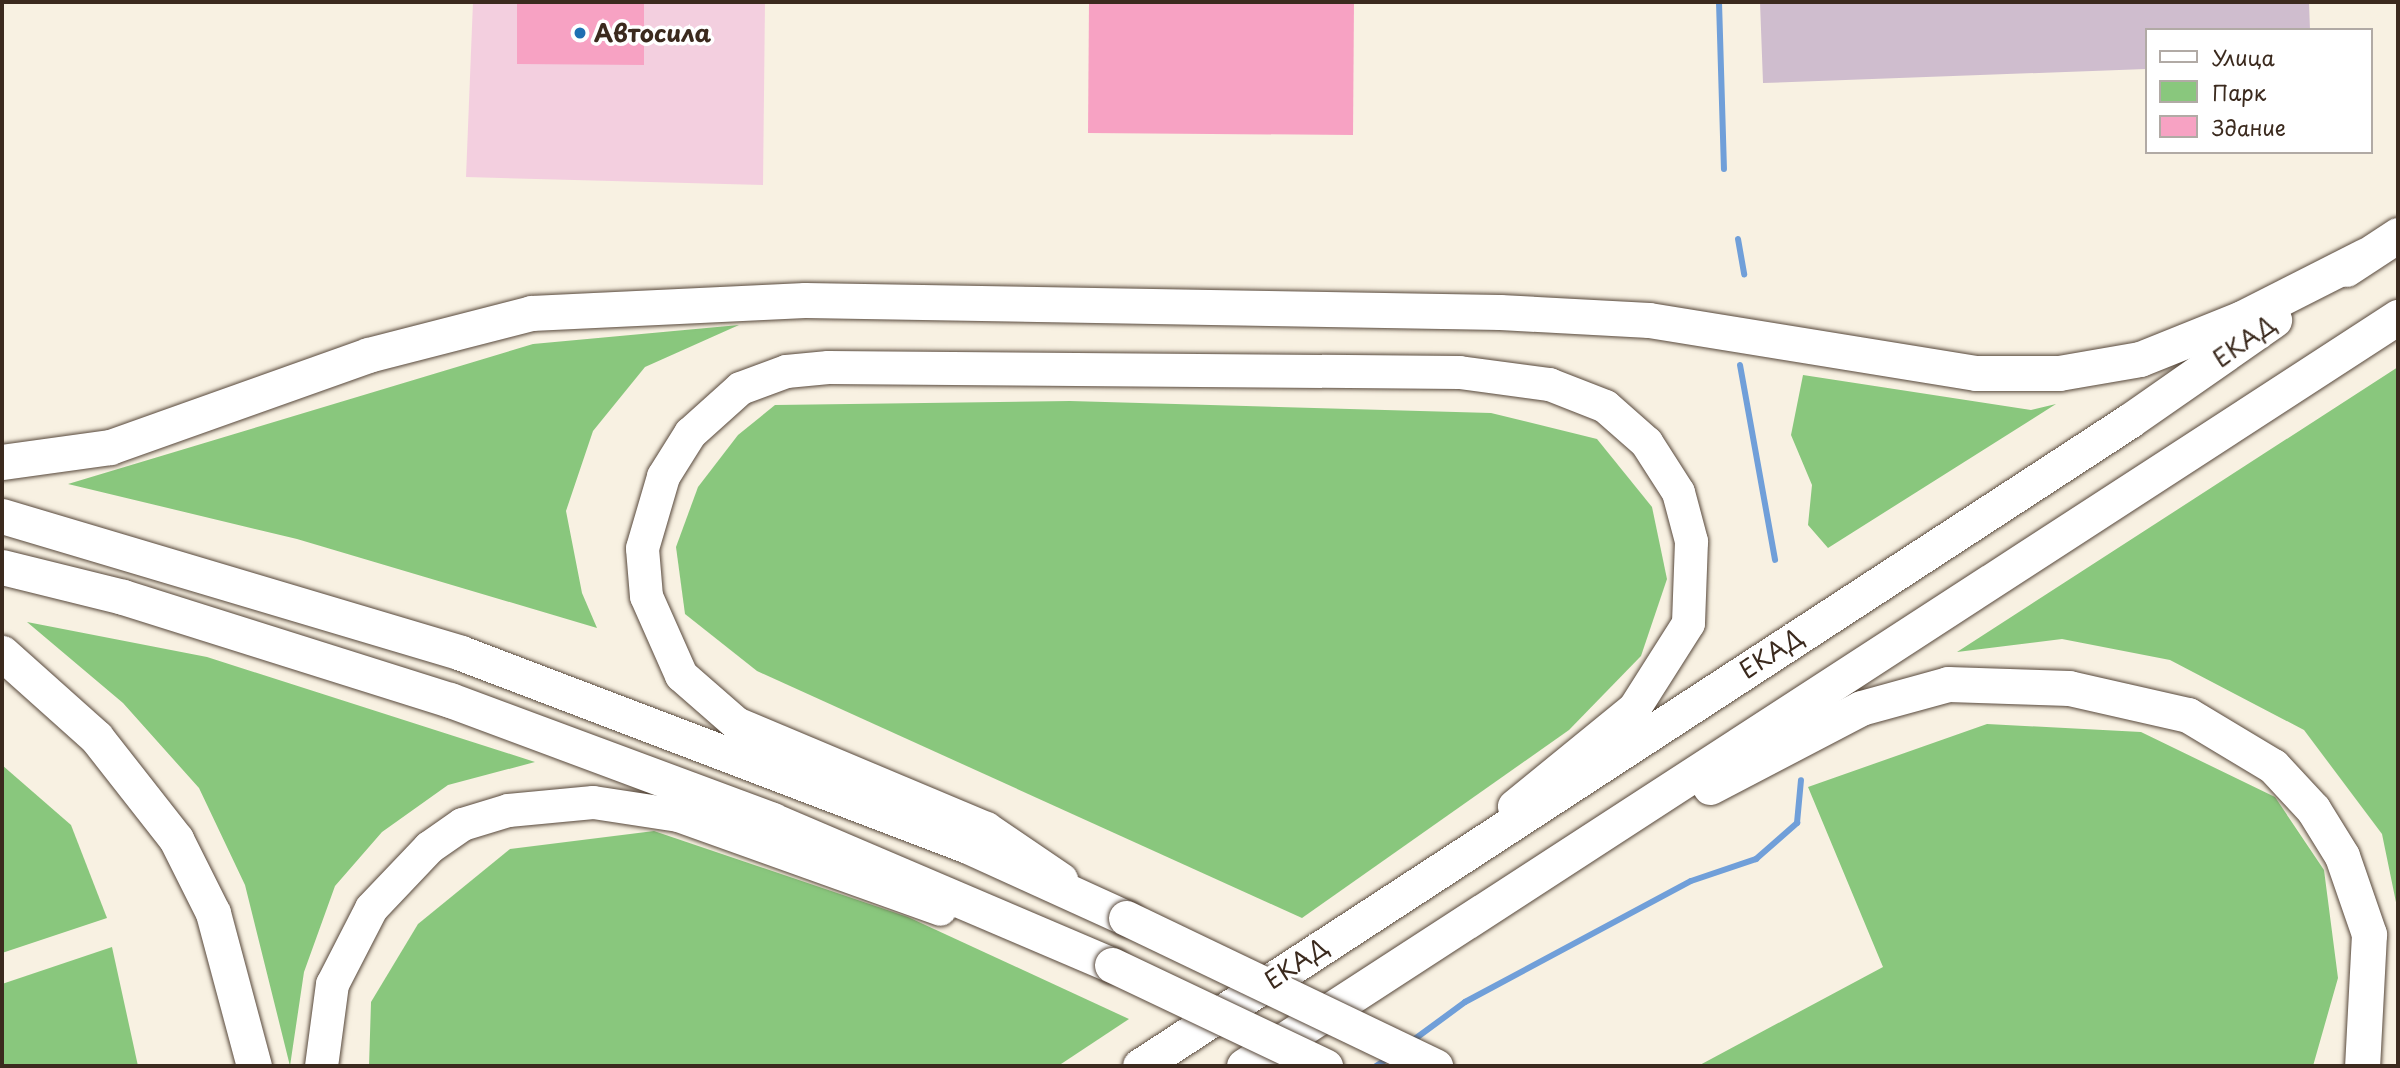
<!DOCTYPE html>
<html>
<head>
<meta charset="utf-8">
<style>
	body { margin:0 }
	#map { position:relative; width:2400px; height:1068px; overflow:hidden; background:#f8f1e2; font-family:"Playpen Sans",sans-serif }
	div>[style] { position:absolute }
	.built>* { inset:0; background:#f3cfdf }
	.industrial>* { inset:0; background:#cfbdce }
	.green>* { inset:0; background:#89c77d }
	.stream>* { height:6px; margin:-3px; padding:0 3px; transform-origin:3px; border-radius:3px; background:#709fd9 }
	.building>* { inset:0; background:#f7a2c3 }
	.roads { filter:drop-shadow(0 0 2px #57483b) drop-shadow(0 0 2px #57483b) }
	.primary>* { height:33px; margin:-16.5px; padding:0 16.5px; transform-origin:16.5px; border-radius:16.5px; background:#fff }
	.trunk>* { height:35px; margin:-17.5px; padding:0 17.5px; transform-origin:17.5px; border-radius:17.5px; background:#fff }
	.bridges { filter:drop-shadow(0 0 2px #57483b) drop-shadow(0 0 2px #57483b) }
	.trunk-bridge>* { height:35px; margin:-17.5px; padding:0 17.5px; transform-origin:17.5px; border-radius:17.5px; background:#fff }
	.dots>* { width:19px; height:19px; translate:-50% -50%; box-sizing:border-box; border:4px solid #fff; border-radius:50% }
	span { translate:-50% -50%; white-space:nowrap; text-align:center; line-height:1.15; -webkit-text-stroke:7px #fff; paint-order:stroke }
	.poi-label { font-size:24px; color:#3b2a1e; font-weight:700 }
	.left { translate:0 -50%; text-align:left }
	.street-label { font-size:24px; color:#3b2a1e }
	.frame { position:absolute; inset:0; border:4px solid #3b2a1e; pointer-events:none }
	.legend { position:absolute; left:2145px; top:28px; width:228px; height:126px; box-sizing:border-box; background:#fff; border:2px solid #b1aaa5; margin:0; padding:9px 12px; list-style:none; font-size:21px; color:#3b2a1e }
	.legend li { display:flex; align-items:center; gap:14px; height:35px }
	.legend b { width:35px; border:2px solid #b1aaa5 }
</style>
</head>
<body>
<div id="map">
	<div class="built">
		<div style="clip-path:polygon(473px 2px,765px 2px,763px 185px,466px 177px)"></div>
	</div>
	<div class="industrial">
		<div style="clip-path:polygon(1760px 2px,2309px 2px,2310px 30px,2146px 30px,2146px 69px,1763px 83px)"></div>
	</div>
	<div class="green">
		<div style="clip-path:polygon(739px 325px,645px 367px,593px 431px,566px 511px,582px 593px,597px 628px,297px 539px,68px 484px,533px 344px)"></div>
		<div style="clip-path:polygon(2398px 367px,2398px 912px,2382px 834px,2304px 730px,2170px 660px,2062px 639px,1957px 652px)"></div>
		<div style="clip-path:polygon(1803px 375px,2031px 410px,2056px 404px,1828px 548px,1808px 525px,1812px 485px,1791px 435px)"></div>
		<div style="clip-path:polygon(1070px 401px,1491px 413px,1597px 439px,1652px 507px,1667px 579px,1641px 656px,1569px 730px,1302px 918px,757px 671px,685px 614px,676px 547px,698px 487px,738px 435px,775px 405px)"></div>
		<div style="clip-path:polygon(27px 622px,207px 657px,535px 762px,448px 785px,382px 832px,335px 886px,304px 972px,290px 1066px,245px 885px,199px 788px,123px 703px)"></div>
		<div style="clip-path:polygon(1987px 724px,2141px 732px,2275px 797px,2324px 870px,2338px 978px,2313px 1066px,1698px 1066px,1883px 967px,1808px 787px)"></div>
		<div style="clip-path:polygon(2px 765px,71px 825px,107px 918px,2px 953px)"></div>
		<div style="clip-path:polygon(654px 831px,908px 917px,1129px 1019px,1058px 1066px,369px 1066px,371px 1002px,418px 924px,510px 849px)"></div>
		<div style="clip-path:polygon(112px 947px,138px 1066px,2px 1066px,2px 984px)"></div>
	</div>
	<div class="stream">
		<div style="left:1719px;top:2px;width:167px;rotate:88.3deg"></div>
		<div style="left:1738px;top:239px;width:36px;rotate:80deg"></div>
		<div style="left:1740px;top:365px;width:198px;rotate:79.8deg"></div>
		<div style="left:1412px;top:1041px;width:66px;rotate:-36.3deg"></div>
		<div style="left:1465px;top:1002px;width:256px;rotate:-28.2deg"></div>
		<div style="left:1691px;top:881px;width:69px;rotate:-18.7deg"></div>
		<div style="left:1756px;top:859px;width:55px;rotate:-41.3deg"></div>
		<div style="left:1797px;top:823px;width:43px;rotate:-84.7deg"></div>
		<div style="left:1376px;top:1066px;width:15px;rotate:-32deg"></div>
	</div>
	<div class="building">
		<div style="clip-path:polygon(517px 2px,644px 2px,644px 65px,517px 64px)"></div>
		<div style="clip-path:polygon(1089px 2px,1354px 2px,1353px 135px,1088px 133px)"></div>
	</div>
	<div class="roads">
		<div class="primary">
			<div style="left:1061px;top:879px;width:91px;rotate:-145.8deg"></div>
			<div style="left:986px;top:828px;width:271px;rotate:-157.2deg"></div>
			<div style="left:736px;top:723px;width:73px;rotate:-138.9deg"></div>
			<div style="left:681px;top:675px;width:86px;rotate:-113.9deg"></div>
			<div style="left:646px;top:596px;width:48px;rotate:-94.8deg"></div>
			<div style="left:642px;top:548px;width:75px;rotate:-73.7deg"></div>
			<div style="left:663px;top:476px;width:51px;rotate:-57.9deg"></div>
			<div style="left:690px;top:433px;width:67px;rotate:-42deg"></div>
			<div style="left:740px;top:388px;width:49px;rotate:-20.3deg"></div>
			<div style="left:786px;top:371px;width:42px;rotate:-5.4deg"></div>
			<div style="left:828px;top:367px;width:631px;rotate:0.45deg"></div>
			<div style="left:1459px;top:372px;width:91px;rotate:7.6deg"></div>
			<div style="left:1549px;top:384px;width:60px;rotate:21.4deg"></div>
			<div style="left:1605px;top:406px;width:55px;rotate:41.3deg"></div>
			<div style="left:1646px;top:442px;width:59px;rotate:57.4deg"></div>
			<div style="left:1678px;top:492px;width:51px;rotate:75.1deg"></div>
			<div style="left:1691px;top:541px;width:82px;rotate:92.1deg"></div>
			<div style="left:1688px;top:623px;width:101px;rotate:122.4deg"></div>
			<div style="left:1634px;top:708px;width:155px;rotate:140.8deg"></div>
			<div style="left:321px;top:1066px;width:83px;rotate:-82.4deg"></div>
			<div style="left:332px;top:984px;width:85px;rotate:-62.8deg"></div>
			<div style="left:371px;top:908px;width:84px;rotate:-46.4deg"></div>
			<div style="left:429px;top:847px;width:40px;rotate:-34.9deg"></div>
			<div style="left:462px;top:824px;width:48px;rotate:-16.9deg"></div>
			<div style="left:508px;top:810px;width:85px;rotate:-5.4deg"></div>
			<div style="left:593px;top:802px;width:86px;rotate:8.7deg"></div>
			<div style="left:678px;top:815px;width:278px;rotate:19.7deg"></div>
		</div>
		<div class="trunk">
			<div style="left:2346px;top:269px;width:62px;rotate:-33.2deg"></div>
			<div style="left:2px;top:462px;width:109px;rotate:-7.9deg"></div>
			<div style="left:110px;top:447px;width:274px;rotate:-19.6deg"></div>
			<div style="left:368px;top:355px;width:168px;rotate:-14.4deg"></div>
			<div style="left:531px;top:313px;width:274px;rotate:-2.7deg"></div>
			<div style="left:805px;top:300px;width:695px;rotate:0.99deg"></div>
			<div style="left:1500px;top:312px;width:149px;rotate:3.1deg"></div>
			<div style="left:1649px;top:320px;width:331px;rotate:9.2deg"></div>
			<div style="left:1976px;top:373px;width:83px"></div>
			<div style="left:2059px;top:373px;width:82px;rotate:-9.8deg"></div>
			<div style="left:2140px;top:359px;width:110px;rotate:-21.9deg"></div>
			<div style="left:2242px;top:318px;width:137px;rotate:-26.9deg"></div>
			<div style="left:2px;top:516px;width:479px;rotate:16.6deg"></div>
			<div style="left:461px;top:653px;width:542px;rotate:20.84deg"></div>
			<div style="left:968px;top:846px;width:174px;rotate:24.5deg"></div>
			<div style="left:2px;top:567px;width:125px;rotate:13.9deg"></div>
			<div style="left:123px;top:597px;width:343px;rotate:17.5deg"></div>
			<div style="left:450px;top:700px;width:344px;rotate:20.4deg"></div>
			<div style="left:772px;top:820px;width:370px;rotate:23.1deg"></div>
			<div style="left:2px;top:653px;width:126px;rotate:41.8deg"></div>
			<div style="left:96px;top:737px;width:130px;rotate:51.9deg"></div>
			<div style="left:176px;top:839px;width:83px;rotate:63.4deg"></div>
			<div style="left:213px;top:913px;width:158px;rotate:75deg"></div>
			<div style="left:1710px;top:787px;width:170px;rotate:-27.6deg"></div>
			<div style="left:1861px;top:708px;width:90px;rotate:-15.4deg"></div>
			<div style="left:1948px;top:684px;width:121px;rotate:1.9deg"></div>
			<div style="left:2069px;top:688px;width:122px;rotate:12.8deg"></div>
			<div style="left:2188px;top:715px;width:99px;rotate:31deg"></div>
			<div style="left:2273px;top:766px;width:59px;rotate:47.1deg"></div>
			<div style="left:2313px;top:809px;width:55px;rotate:58.3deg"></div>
			<div style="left:2342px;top:856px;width:83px;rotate:70.9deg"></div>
			<div style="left:2369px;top:934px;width:132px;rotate:93deg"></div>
			<div style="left:1140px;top:1066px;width:1181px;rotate:-33.11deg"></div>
			<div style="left:2129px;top:421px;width:177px;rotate:-34.9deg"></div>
			<div style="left:1244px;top:1066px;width:1376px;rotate:-32.99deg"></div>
		</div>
	</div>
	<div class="bridges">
		<div class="trunk-bridge">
			<div style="left:1126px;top:918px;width:343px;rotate:25.6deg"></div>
			<div style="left:1112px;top:965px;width:236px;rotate:25.4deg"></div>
		</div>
	</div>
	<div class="dots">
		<div style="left:580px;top:33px;background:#1f6fb2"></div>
	</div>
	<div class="poi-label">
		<span class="left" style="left:594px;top:33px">Автосила</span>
	</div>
	<div class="street-label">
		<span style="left:2244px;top:341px;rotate:-35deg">ЕКАД</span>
		<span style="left:1771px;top:653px;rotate:-33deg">ЕКАД</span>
		<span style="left:1296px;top:963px;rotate:-34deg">ЕКАД</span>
	</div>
	<div class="frame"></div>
	<ul class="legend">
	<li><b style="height:9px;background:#fff"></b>Улица</li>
	<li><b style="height:19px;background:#89c77d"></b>Парк</li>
	<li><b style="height:19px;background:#f7a2c3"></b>Здание</li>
	</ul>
</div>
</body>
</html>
